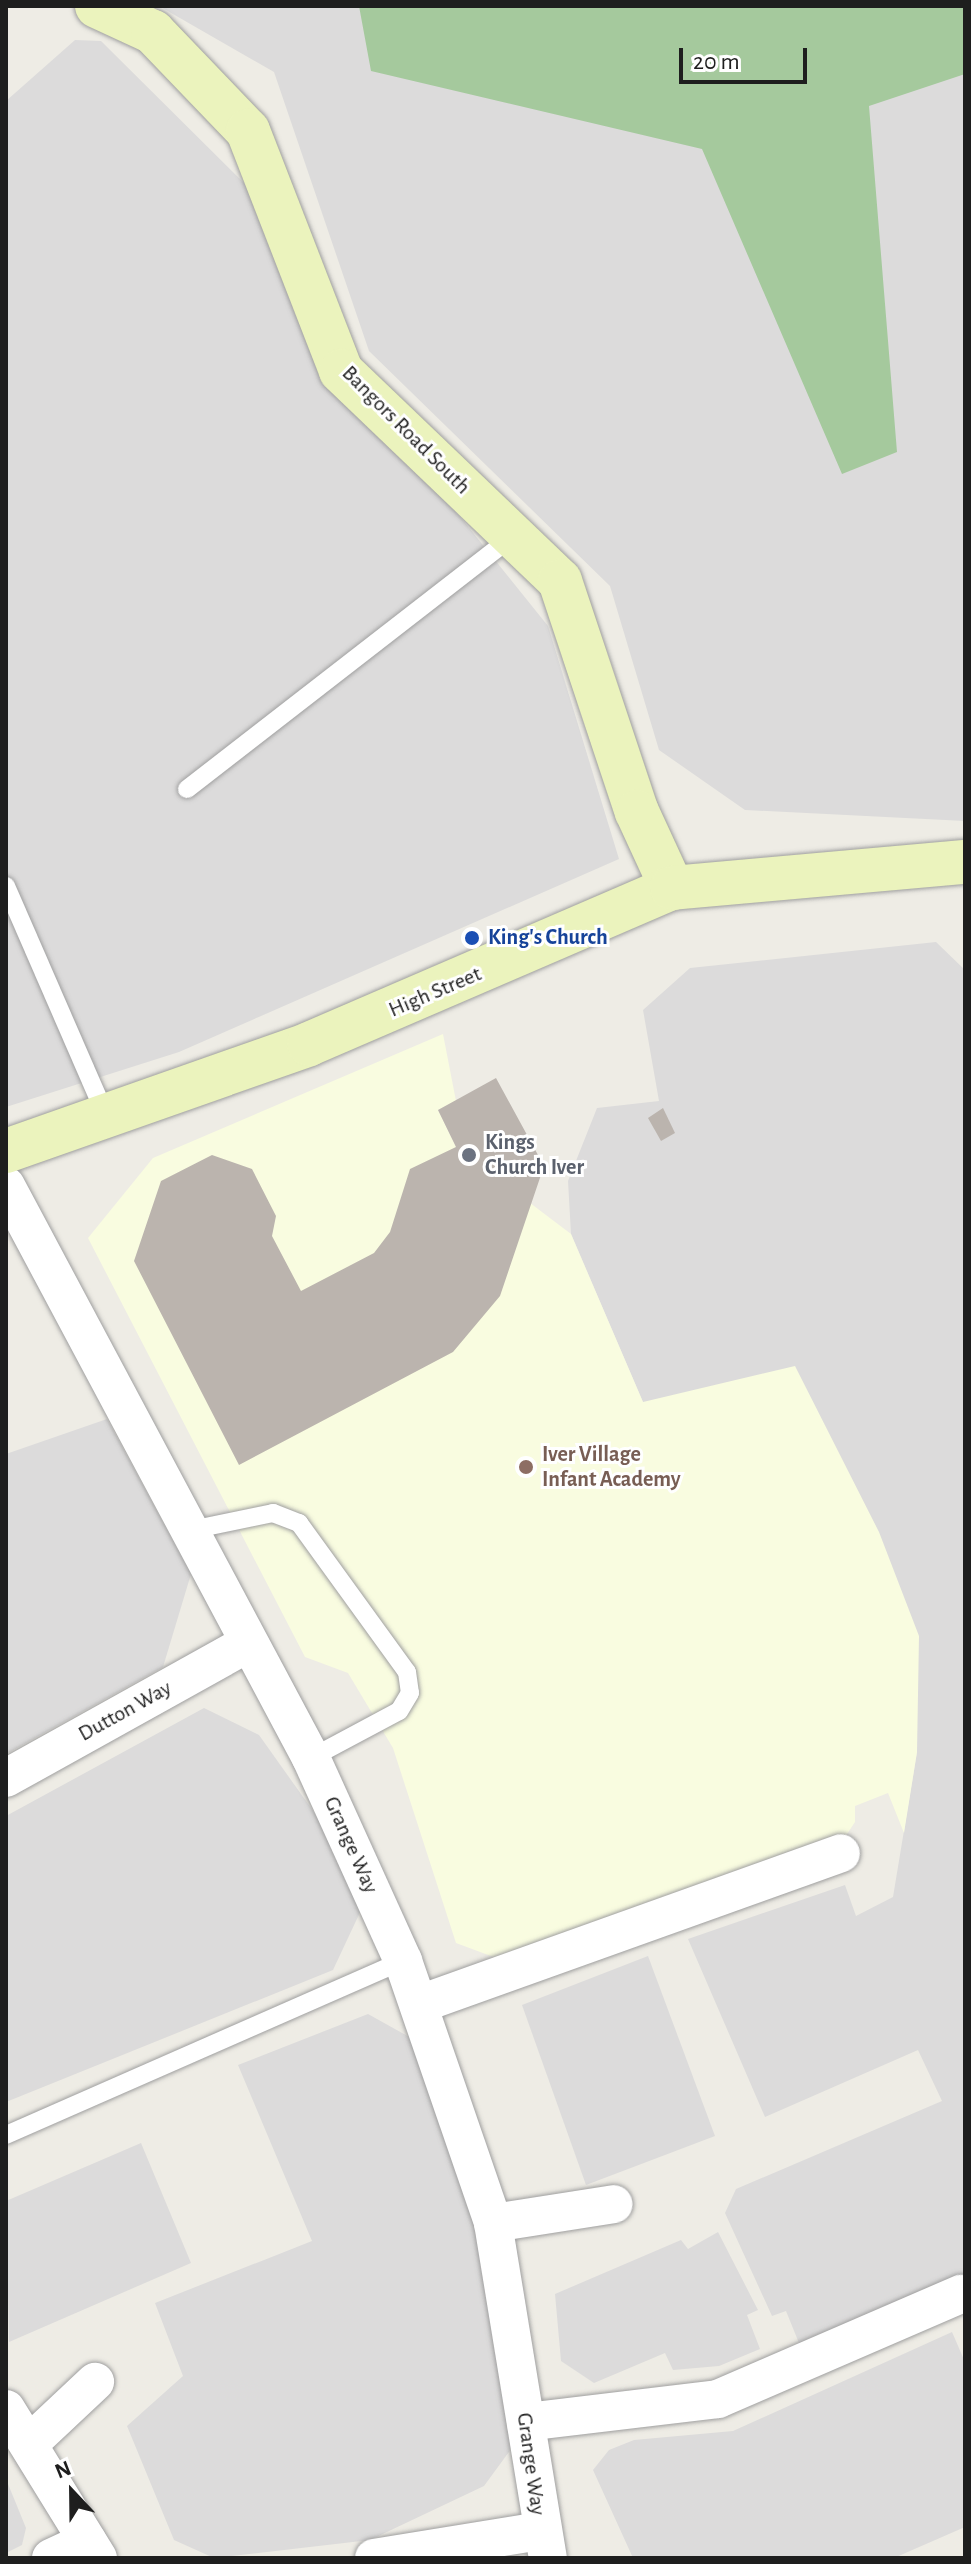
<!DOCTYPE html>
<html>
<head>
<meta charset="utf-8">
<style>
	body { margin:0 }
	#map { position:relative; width:971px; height:2564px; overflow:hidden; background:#eeece5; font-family:"Alegreya Sans",sans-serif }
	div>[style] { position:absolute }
	.residential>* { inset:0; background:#dcdbdb }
	.education>* { inset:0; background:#f9fce0 }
	.forest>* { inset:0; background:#a5c99d }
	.building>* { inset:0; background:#bbb4ae }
	.roads { filter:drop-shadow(0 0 2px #9f9f9f) drop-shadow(0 0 2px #9f9f9f) }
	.lane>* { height:18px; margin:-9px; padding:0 9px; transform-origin:9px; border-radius:9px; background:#fff }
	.street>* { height:38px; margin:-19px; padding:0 19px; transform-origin:19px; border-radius:19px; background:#fff }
	.secondary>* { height:44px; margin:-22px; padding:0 22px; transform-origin:22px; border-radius:22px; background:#ebf3bd }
	.dots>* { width:22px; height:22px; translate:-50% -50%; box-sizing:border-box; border:4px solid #fff; border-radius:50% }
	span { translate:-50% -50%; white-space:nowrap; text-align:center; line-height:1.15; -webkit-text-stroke:6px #fff; paint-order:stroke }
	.street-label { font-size:22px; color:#1e1e1e }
	.transit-label { font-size:22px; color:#164399; font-weight:700 }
	.left { translate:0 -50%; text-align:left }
	.worship-label { font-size:22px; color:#5b616d; font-weight:700 }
	.education-label { font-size:22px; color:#785e54; font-weight:700 }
	.frame { position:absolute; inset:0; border:8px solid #1e1e1e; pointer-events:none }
	.north { position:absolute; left:32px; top:2452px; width:80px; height:80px; -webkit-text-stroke:6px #fff; paint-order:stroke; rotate:338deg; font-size:22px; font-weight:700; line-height:32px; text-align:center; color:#1e1e1e }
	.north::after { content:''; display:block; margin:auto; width:28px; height:36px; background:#1e1e1e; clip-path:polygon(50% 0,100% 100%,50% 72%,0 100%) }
	.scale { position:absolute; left:679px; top:48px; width:128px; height:36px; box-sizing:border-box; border:4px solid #1e1e1e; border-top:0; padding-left:10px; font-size:24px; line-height:28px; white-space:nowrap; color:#1e1e1e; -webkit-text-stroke:6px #fff; paint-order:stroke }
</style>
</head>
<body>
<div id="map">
	<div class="residential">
		<div style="clip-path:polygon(159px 6px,965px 6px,965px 821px,745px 810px,659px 750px,610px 586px,369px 351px,274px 72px)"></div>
		<div style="clip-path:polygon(75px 40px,101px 41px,249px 188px,325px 349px,548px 626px,619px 859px,179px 1052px,6px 1107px,6px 101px)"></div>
		<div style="clip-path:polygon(936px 942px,965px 970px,965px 2274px,801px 2348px,786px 2311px,772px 2316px,725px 2213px,736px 2189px,942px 2101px,918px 2050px,765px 2117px,688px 1939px,845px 1885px,856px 1916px,893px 1897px,917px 1752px,643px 1402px,571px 1234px,568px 1181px,597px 1108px,659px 1101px,643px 1010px,690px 968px)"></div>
		<div style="clip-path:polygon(107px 1419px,191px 1574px,163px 1667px,6px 1754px,6px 1454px)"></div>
		<div style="clip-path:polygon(204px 1708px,259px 1735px,370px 1891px,333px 1970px,6px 2102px,6px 1816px)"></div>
		<div style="clip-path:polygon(648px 1956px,715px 2136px,586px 2185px,522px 2005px)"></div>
		<div style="clip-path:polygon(368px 2014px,420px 2043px,471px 2198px,517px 2441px,484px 2486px,370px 2540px,214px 2558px,174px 2540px,127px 2426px,183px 2376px,155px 2303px,312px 2241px,238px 2065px)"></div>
		<div style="clip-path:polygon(141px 2143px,191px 2263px,9px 2342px,6px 2201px)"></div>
		<div style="clip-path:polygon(718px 2232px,758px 2310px,747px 2315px,760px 2349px,719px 2366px,673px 2370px,665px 2353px,594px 2383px,561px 2361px,555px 2294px,681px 2240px,688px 2249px)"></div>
		<div style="clip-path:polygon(952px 2332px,965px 2362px,965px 2527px,894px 2558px,633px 2558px,593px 2470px,609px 2450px,634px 2440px,733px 2431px)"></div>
		<div style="clip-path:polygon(6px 2479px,26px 2528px,22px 2545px,6px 2553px)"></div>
	</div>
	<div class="education">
		<div style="clip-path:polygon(443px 1034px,456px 1101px,438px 1110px,456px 1147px,571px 1234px,643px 1402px,795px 1366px,879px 1532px,919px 1636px,917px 1752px,904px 1833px,888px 1793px,855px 1806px,855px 1822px,843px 1840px,507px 1962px,456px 1943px,393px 1748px,348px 1673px,305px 1657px,88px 1238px,153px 1158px)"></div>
	</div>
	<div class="forest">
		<div style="clip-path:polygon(359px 6px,965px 6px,965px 74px,869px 106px,897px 452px,842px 474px,702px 149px,371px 71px)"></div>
	</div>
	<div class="building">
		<div style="clip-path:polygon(496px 1078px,544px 1166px,500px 1296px,453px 1352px,239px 1465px,134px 1261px,161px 1181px,212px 1155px,252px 1169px,276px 1216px,272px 1236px,301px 1291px,374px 1253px,390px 1232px,410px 1169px,456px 1147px,438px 1110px)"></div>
		<div style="clip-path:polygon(663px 1108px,675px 1133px,661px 1141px,648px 1118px)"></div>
	</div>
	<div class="roads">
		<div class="lane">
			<div style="left:187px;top:789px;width:413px;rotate:-37.8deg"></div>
			<div style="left:6px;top:886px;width:251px;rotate:66.5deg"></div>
			<div style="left:186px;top:1531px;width:89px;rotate:-11.7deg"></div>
			<div style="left:273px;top:1513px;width:28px;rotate:21deg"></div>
			<div style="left:299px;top:1523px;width:184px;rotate:54.1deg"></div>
			<div style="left:407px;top:1672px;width:21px;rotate:82deg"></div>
			<div style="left:410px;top:1693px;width:21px;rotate:121deg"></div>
			<div style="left:399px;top:1711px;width:100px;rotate:151.9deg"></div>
			<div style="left:6px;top:2135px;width:433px;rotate:-23.7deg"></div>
		</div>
		<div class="street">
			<div style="left:6px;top:1186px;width:648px;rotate:61.93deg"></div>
			<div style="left:311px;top:1758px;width:223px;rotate:65.6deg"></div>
			<div style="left:403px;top:1961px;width:277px;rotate:71deg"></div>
			<div style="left:493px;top:2223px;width:339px;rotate:80.7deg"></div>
			<div style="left:6px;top:1778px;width:274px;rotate:-29.1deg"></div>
			<div style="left:420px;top:2004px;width:447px;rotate:-19.7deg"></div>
			<div style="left:493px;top:2223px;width:122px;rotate:-8.9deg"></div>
			<div style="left:6px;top:2409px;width:175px;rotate:58.3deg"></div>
			<div style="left:526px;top:2422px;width:193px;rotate:-6.8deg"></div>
			<div style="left:718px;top:2399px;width:265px;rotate:-23.4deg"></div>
			<div style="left:31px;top:2442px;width:88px;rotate:-43.2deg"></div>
			<div style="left:51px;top:2558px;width:40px;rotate:-25deg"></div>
			<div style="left:374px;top:2558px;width:168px;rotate:-9.2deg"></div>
		</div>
		<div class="secondary">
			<div style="left:97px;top:6px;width:62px;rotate:24.9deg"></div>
			<div style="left:153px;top:32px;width:137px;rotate:46.2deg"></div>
			<div style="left:248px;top:131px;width:257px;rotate:68.8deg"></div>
			<div style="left:341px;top:371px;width:303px;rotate:43.8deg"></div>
			<div style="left:560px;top:581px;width:243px;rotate:71.6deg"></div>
			<div style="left:637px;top:812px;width:84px;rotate:65.3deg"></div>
			<div style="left:6px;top:1151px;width:321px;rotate:-19.4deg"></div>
			<div style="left:309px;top:1044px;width:395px;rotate:-23.3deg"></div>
			<div style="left:672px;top:888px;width:294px;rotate:-5.1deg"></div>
		</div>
	</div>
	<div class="dots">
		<div style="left:472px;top:938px;background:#1a4fb4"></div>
		<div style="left:469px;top:1155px;background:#6b7280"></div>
		<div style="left:526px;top:1467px;background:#8d6e63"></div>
	</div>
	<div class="street-label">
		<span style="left:406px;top:430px;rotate:45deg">Bangors Road South</span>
		<span style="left:435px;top:992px;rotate:-23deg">High Street</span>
		<span style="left:125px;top:1711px;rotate:-29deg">Dutton Way</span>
		<span style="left:351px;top:1845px;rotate:66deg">Grange Way</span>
		<span style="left:531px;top:2464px;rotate:82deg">Grange Way</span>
	</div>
	<div class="transit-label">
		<span class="left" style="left:488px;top:938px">King's Church</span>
	</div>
	<div class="worship-label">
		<span class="left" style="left:485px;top:1155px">Kings<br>Church Iver</span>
	</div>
	<div class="education-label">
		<span class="left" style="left:542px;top:1467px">Iver Village<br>Infant Academy</span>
	</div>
	<div class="frame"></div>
	<div class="north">N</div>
	<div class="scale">20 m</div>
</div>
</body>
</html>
